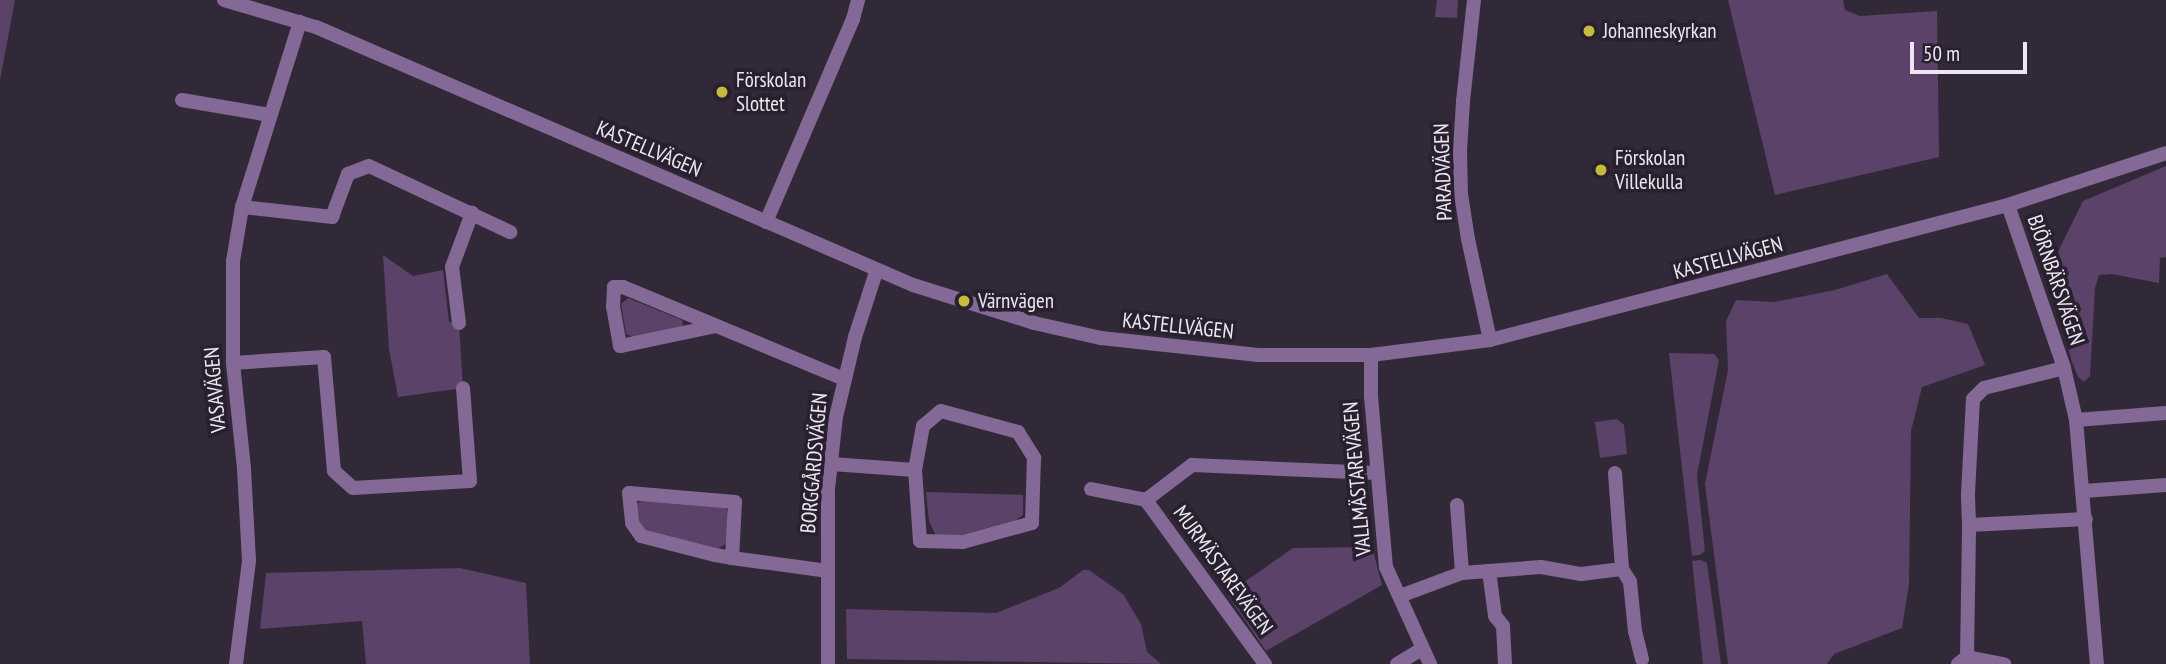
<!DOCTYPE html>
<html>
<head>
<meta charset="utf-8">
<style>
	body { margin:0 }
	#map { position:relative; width:2166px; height:664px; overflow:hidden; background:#322938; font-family:"PT Sans Narrow",sans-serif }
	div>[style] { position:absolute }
	.green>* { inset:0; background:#5a4269 }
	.minor>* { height:14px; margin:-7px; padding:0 7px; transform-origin:7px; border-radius:7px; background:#846896 }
	.dots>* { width:19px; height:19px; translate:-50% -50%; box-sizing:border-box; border:4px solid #28202e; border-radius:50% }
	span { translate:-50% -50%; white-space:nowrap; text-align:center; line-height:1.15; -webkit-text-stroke:7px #28202e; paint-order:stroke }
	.poi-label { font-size:21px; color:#ede7f1 }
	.left { translate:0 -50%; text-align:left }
	.street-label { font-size:21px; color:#ede7f1 }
	.scale { position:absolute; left:1910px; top:42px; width:117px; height:32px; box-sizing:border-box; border:4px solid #ede7f1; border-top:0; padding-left:9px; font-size:21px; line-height:24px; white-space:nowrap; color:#ede7f1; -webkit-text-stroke:5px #28202e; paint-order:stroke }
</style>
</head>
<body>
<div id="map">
	<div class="green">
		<div style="clip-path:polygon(0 0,15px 0,0 80px)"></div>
		<div style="clip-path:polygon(1437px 0,1458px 0,1457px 18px,1435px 17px)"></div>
		<div style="clip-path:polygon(1728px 0,1843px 0,1845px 10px,1860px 16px,1937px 11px,1939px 157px,1775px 195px)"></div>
		<div style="clip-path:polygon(2166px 166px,2166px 257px,2160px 258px,2159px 283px,2112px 274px,2099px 275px,2095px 288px,2090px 376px,2084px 382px,2078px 377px,2071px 359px,2049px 270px,2083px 201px)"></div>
		<div style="clip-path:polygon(383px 255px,413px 276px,443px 270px,449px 322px,459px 323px,463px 388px,398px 397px,389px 349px)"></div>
		<div style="clip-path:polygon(1887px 274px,1919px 318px,1941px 318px,1968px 324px,1985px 365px,1922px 387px,1911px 431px,1909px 584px,1902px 628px,1834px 654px,1827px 664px,1728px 664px,1705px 484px,1728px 370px,1726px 321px,1736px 300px,1774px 302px,1835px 290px)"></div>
		<div style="clip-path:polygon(628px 298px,682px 320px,683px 328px,633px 337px,626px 334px,621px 304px)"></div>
		<div style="clip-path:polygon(1669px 353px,1714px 354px,1719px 360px,1697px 475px,1705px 551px,1700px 555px,1692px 556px)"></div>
		<div style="clip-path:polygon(1617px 419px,1624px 425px,1627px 454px,1600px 458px,1595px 422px)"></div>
		<div style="clip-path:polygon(926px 492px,1023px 495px,1023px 515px,1016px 520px,956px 536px,936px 536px,929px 521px)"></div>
		<div style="clip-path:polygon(644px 500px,725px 507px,729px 515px,727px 543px,717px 549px,644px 530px,640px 526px,636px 510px,637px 503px)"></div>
		<div style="clip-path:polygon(1372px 547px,1382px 585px,1266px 651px,1227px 594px,1293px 548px)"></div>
		<div style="clip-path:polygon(1701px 560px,1707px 563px,1721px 664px,1703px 664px,1692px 561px)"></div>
		<div style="clip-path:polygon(460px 568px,526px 583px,530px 664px,366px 664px,362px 621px,260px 629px,266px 573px)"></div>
		<div style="clip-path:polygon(1083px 570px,1089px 570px,1123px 594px,1141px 624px,1147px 652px,1161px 664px,847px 659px,846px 609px,996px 613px,1059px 588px)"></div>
	</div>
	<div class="minor">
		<div style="left:224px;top:0;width:96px;rotate:16.4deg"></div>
		<div style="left:316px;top:27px;width:650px;rotate:23.37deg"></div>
		<div style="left:913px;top:285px;width:127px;rotate:17.4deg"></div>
		<div style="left:1034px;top:323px;width:69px;rotate:12.6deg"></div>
		<div style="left:1101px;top:338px;width:158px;rotate:6.2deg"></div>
		<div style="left:1258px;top:355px;width:113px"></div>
		<div style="left:1371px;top:355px;width:120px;rotate:-7.2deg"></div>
		<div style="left:1490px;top:340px;width:535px;rotate:-14.61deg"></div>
		<div style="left:2008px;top:205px;width:166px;rotate:-18.2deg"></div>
		<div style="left:1474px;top:0;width:102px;rotate:96.2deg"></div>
		<div style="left:1463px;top:101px;width:50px;rotate:93.4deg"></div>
		<div style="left:1460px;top:151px;width:43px;rotate:88.7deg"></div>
		<div style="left:1461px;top:194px;width:46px;rotate:81.2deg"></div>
		<div style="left:1468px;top:239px;width:103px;rotate:77.7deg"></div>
		<div style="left:182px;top:100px;width:89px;rotate:9.7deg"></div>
		<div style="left:2008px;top:205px;width:172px;rotate:71deg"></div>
		<div style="left:2064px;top:368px;width:53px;rotate:77deg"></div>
		<div style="left:2076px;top:420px;width:245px;rotate:85.1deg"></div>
		<div style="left:242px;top:207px;width:91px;rotate:6.3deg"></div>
		<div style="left:332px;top:217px;width:46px;rotate:-69.6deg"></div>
		<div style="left:348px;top:174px;width:22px;rotate:-21deg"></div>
		<div style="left:369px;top:166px;width:156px;rotate:25.1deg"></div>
		<div style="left:766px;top:222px;width:221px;rotate:-66.8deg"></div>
		<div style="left:853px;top:19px;width:20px;rotate:-75deg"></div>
		<div style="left:459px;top:323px;width:56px;rotate:-97.1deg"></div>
		<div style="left:452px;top:267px;width:58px;rotate:-69.7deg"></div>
		<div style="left:716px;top:326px;width:98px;rotate:168.2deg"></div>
		<div style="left:620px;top:346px;width:40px;rotate:-100deg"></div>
		<div style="left:613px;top:307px;width:20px;rotate:-87deg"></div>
		<div style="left:614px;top:287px;width:9px"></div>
		<div style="left:623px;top:287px;width:239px;rotate:22.6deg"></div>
		<div style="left:1371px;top:355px;width:41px;rotate:90deg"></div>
		<div style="left:1371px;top:396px;width:172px;rotate:85deg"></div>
		<div style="left:1386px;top:567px;width:107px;rotate:65.6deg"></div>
		<div style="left:233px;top:363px;width:91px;rotate:-3.8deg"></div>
		<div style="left:324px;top:357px;width:114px;rotate:85deg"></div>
		<div style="left:334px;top:471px;width:25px;rotate:42deg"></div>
		<div style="left:353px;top:488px;width:117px;rotate:-3.4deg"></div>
		<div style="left:470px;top:481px;width:93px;rotate:-94.3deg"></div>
		<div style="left:2076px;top:420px;width:90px;rotate:-4.4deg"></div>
		<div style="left:831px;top:464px;width:84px;rotate:4.1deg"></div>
		<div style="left:915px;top:470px;width:45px;rotate:-79.7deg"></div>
		<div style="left:923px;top:426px;width:23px;rotate:-40deg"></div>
		<div style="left:941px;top:411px;width:80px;rotate:15.3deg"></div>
		<div style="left:1018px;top:432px;width:31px;rotate:58deg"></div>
		<div style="left:1034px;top:458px;width:65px;rotate:91.8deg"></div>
		<div style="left:1032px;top:523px;width:72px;rotate:164.6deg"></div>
		<div style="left:963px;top:542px;width:43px;rotate:-178.7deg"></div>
		<div style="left:920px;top:541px;width:71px;rotate:-94deg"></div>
		<div style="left:1615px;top:473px;width:96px;rotate:85.8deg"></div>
		<div style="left:1091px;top:489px;width:56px;rotate:11.3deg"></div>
		<div style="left:2084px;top:491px;width:82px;rotate:-4.2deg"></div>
		<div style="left:1457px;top:505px;width:68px;rotate:85.8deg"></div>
		<div style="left:1969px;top:525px;width:31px;rotate:-92deg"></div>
		<div style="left:1968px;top:494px;width:95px;rotate:-87deg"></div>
		<div style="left:1973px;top:399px;width:16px;rotate:-45deg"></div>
		<div style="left:1984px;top:388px;width:82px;rotate:-14deg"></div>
		<div style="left:732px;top:558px;width:56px;rotate:-86.9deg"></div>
		<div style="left:735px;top:502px;width:106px;rotate:-175.1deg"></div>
		<div style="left:629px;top:493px;width:30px;rotate:84deg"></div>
		<div style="left:632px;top:523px;width:16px;rotate:55deg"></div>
		<div style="left:641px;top:536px;width:76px;rotate:14.4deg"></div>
		<div style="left:715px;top:555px;width:17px;rotate:10deg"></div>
		<div style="left:732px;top:558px;width:97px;rotate:7.7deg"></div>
		<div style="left:1489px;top:571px;width:45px;rotate:82.4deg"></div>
		<div style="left:1495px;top:616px;width:13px;rotate:51deg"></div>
		<div style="left:1503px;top:626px;width:38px;rotate:87deg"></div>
		<div style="left:1400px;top:596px;width:66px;rotate:-20.4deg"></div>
		<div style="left:1462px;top:573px;width:79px;rotate:-4.3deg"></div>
		<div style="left:1541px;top:567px;width:41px;rotate:9.9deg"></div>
		<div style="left:1581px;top:574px;width:41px;rotate:-7deg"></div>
		<div style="left:1622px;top:569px;width:15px;rotate:58deg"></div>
		<div style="left:1630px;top:582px;width:49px;rotate:84.2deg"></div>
		<div style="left:1635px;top:631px;width:29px;rotate:76deg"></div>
		<div style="left:236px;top:664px;width:104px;rotate:-82.8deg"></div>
		<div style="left:249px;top:561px;width:93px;rotate:-93.1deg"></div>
		<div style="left:244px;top:468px;width:106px;rotate:-96deg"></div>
		<div style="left:233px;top:363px;width:102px;rotate:-90deg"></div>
		<div style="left:233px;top:261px;width:55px;rotate:-80.5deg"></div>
		<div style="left:242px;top:207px;width:194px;rotate:-72.6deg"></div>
		<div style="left:828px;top:664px;width:175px;rotate:-90deg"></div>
		<div style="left:828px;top:489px;width:72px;rotate:-83.7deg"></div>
		<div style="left:836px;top:417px;width:82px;rotate:-76.6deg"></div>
		<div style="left:855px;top:337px;width:68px;rotate:-72.1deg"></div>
		<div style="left:1265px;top:664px;width:203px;rotate:-126deg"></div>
		<div style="left:1146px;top:500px;width:58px;rotate:-37.3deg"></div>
		<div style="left:1192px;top:465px;width:185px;rotate:2.5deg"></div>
		<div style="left:1397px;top:664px;width:29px;rotate:-31deg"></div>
		<div style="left:1958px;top:664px;width:11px;rotate:-38deg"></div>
		<div style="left:1967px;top:657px;width:132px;rotate:-89.1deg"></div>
		<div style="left:1969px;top:525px;width:117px;rotate:-2.9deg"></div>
		<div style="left:1969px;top:664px;width:7px;rotate:-106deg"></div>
		<div style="left:1967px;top:657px;width:38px;rotate:11deg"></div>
	</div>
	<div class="dots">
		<div style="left:1589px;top:31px;background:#c6bc3c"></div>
		<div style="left:722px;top:92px;background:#c6bc3c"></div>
		<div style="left:1601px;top:170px;background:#c6bc3c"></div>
		<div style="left:964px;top:301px;background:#c6bc3c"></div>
	</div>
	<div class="poi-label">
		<span class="left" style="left:1603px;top:31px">Johanneskyrkan</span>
		<span class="left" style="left:736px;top:92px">Förskolan<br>Slottet</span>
		<span class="left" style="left:1615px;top:170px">Förskolan<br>Villekulla</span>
		<span class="left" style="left:978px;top:301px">Värnvägen</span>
	</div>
	<div class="street-label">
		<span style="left:649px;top:149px;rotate:23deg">KASTELLVÄGEN</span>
		<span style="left:1443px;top:172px;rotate:-92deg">PARADVÄGEN</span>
		<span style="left:1728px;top:258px;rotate:-15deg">KASTELLVÄGEN</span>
		<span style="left:2056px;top:280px;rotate:71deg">BJÖRNBÄRSVÄGEN</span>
		<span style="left:1178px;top:326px;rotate:6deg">KASTELLVÄGEN</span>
		<span style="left:215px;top:390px;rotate:-95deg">VASAVÄGEN</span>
		<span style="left:814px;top:463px;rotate:-85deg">BORGGÅRDSVÄGEN</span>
		<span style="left:1357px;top:479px;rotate:-95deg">VALLMÄSTAREVÄGEN</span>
		<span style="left:1223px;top:570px;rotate:54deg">MURMÄSTAREVÄGEN</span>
	</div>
	<div class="scale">50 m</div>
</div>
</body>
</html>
